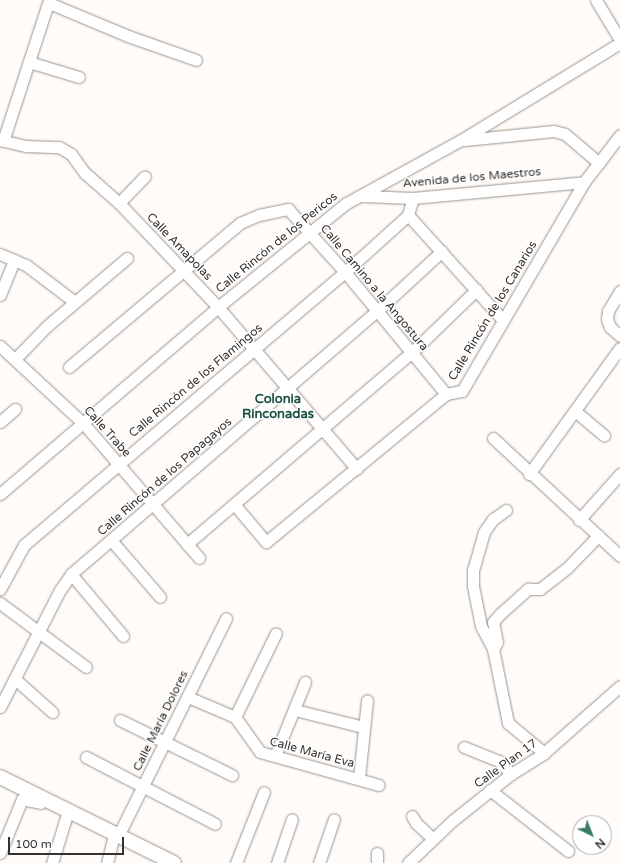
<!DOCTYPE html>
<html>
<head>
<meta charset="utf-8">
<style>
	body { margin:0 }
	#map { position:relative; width:620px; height:863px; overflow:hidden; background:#fffbf8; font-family:"Varela Round",sans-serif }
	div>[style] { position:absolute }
	.roads { filter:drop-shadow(0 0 1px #9c938c) drop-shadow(0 0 1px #9c938c) }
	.minor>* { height:11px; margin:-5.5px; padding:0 5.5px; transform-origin:5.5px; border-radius:5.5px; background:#fff }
	.major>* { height:14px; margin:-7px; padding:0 7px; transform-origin:7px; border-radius:7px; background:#fff }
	span { translate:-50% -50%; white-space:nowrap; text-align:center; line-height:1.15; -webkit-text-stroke:3px #fff; paint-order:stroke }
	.street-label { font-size:12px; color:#35312e }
	.neighbourhood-label { font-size:13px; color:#1b5043; font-weight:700 }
	.north { position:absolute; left:572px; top:815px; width:40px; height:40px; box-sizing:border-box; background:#fff; border:1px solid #aeadab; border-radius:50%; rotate:137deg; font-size:11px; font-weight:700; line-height:16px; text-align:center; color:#35312e }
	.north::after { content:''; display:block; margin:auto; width:14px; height:18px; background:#397a69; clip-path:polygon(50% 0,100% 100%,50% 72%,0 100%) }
	.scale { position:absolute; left:8px; top:837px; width:116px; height:18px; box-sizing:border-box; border:2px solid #35312e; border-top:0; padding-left:5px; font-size:12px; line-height:14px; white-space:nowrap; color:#35312e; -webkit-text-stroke:3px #fff; paint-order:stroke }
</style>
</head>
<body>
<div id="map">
	<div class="roads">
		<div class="minor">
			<div style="left:596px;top:0;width:47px;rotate:59deg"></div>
			<div style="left:49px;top:3px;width:86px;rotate:22.7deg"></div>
			<div style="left:128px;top:36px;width:72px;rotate:19.4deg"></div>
			<div style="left:29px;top:62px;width:52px;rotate:16.7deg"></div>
			<div style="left:0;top:140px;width:27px;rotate:13deg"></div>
			<div style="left:26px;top:146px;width:33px;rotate:2deg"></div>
			<div style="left:59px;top:147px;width:14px;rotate:30deg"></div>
			<div style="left:71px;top:154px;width:24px;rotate:54deg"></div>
			<div style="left:85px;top:173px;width:45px;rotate:41.4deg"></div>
			<div style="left:119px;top:203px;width:144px;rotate:46.4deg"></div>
			<div style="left:218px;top:307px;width:213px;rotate:49.4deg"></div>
			<div style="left:465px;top:140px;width:89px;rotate:-5.8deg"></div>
			<div style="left:554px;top:131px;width:11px;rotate:15deg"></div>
			<div style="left:565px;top:134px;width:45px;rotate:40.5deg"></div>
			<div style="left:3px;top:141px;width:148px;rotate:-71.9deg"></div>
			<div style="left:362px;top:196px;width:51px;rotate:2.2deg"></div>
			<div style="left:413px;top:198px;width:172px;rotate:-5.3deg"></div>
			<div style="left:119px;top:203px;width:37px;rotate:-46deg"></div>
			<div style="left:408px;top:215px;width:142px;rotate:47.9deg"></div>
			<div style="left:0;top:254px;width:28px;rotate:23deg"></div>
			<div style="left:26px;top:265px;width:61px;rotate:37.1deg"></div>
			<div style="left:620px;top:291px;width:23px;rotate:121deg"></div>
			<div style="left:608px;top:311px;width:8px;rotate:97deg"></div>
			<div style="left:607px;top:319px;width:9px;rotate:69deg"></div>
			<div style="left:610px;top:327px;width:13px;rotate:42deg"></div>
			<div style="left:0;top:295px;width:38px;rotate:-68deg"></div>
			<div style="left:0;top:346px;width:113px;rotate:42.9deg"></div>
			<div style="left:83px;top:423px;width:178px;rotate:49.3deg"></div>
			<div style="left:15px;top:359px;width:46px;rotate:-45.9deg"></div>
			<div style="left:47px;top:326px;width:105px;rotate:-40.4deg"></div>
			<div style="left:69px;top:367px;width:224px;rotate:-40.1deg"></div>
			<div style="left:240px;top:223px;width:21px;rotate:-23deg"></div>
			<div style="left:259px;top:215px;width:30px;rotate:-12deg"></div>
			<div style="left:288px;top:209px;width:85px;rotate:47.9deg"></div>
			<div style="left:345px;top:272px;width:158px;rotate:50.4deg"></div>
			<div style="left:575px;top:411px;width:38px;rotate:40deg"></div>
			<div style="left:0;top:422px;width:20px;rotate:-41deg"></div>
			<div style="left:493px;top:438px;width:173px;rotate:42.9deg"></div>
			<div style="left:529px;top:474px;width:155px;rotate:-54.2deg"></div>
			<div style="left:0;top:494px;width:287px;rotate:-40.6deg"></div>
			<div style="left:218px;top:307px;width:164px;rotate:-39deg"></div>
			<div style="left:345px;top:204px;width:132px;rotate:-28.9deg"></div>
			<div style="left:461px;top:140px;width:186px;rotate:-31.4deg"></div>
			<div style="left:234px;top:504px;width:50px;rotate:49.9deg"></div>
			<div style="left:266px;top:542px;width:233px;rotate:-39.4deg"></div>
			<div style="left:446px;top:394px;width:16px;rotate:-11deg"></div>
			<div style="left:462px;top:391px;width:242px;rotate:-59.7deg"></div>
			<div style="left:584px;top:182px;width:59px;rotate:-52.5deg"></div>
			<div style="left:506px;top:510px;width:16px;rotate:145deg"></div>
			<div style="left:493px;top:519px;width:16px;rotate:125deg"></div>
			<div style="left:484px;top:532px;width:40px;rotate:106deg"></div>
			<div style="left:473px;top:570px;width:16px;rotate:90deg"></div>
			<div style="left:473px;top:586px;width:41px;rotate:78.7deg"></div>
			<div style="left:481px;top:626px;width:26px;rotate:62deg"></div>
			<div style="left:493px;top:649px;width:76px;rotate:78.5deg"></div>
			<div style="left:508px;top:723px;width:47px;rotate:39.8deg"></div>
			<div style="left:579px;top:520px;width:62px;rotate:-48.3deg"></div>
			<div style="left:111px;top:540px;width:75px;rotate:49.3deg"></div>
			<div style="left:187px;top:544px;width:294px;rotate:-40.5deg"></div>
			<div style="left:411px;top:353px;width:91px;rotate:-44.1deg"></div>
			<div style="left:71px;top:574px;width:81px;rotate:50deg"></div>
			<div style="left:0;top:589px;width:50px;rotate:-61.4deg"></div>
			<div style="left:24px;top:545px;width:421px;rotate:-40.4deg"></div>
			<div style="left:345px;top:272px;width:85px;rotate:-42.1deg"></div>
			<div style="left:408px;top:215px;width:18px;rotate:-74deg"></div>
			<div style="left:0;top:603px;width:107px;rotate:36.7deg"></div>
			<div style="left:493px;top:649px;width:8px;rotate:-60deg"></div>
			<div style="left:497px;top:642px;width:20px;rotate:-101deg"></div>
			<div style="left:493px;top:622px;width:11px;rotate:-49deg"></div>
			<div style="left:500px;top:614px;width:38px;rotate:-42deg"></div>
			<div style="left:528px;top:589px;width:12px"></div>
			<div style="left:540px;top:589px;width:34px;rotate:-38deg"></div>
			<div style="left:567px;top:568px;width:45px;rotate:-45.9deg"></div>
			<div style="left:15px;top:679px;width:50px;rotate:41.7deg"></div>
			<div style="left:188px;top:697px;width:51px;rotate:23.1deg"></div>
			<div style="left:235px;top:717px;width:43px;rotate:54.5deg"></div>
			<div style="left:260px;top:752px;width:123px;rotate:15.5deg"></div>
			<div style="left:0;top:707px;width:131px;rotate:-62.9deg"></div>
			<div style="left:60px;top:590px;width:19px;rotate:-55deg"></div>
			<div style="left:71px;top:574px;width:403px;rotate:-40.7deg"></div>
			<div style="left:377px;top:311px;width:88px;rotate:-42.7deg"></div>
			<div style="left:295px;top:710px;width:70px;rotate:14deg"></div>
			<div style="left:235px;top:717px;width:93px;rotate:-64deg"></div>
			<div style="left:120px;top:720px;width:125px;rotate:26.2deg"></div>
			<div style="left:464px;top:747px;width:38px;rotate:22deg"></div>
			<div style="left:499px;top:761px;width:18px;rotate:47deg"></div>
			<div style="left:275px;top:756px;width:80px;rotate:-67.9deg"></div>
			<div style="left:86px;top:757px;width:145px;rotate:27.4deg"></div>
			<div style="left:359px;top:778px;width:78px;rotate:-84.1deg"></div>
			<div style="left:490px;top:790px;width:99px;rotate:38deg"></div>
			<div style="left:412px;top:816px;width:8px;rotate:60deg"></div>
			<div style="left:416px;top:823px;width:23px;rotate:43deg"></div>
			<div style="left:118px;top:836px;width:243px;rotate:-63.6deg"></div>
			<div style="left:0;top:853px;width:58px;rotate:-67.8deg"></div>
			<div style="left:22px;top:799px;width:19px;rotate:12deg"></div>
			<div style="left:52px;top:863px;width:54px;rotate:-72.9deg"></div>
			<div style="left:107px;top:863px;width:30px;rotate:-76deg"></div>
			<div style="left:236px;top:863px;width:76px;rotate:-68.5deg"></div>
			<div style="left:277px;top:863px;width:46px;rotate:-71.2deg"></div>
			<div style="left:319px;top:863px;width:46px;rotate:-71.2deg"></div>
			<div style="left:377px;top:863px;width:10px;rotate:-90deg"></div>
			<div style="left:408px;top:863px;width:61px;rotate:-43.7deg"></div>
			<div style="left:452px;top:821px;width:75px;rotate:-38.5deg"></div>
			<div style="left:511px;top:774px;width:39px;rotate:-32deg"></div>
			<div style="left:544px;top:753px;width:101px;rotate:-41.4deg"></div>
		</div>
		<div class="major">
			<div style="left:0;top:777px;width:194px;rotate:26.3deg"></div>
		</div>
	</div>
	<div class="street-label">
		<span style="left:472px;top:178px;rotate:-5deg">Avenida de los Maestros</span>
		<span style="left:277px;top:243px;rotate:-39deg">Calle Rincón de los Pericos</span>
		<span style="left:179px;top:247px;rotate:46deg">Calle Amapolas</span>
		<span style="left:374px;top:288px;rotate:50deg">Calle Camino a la Angostura</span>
		<span style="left:493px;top:311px;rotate:-59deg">Calle Rincón de los Canarios</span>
		<span style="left:196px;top:381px;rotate:-40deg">Calle Rincón de los Flamingos</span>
		<span style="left:107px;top:432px;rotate:48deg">Calle Trabe</span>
		<span style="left:165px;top:477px;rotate:-41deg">Calle Rincón de los Papagayos</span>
		<span style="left:161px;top:721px;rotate:-64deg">Calle María Dolores</span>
		<span style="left:312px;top:753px;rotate:15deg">Calle María Eva</span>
		<span style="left:506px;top:764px;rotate:-36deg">Calle Plan 17</span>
	</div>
	<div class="neighbourhood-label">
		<span style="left:278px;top:407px">Colonia<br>Rinconadas</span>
	</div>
	<div class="north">N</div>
	<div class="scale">100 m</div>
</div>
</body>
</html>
